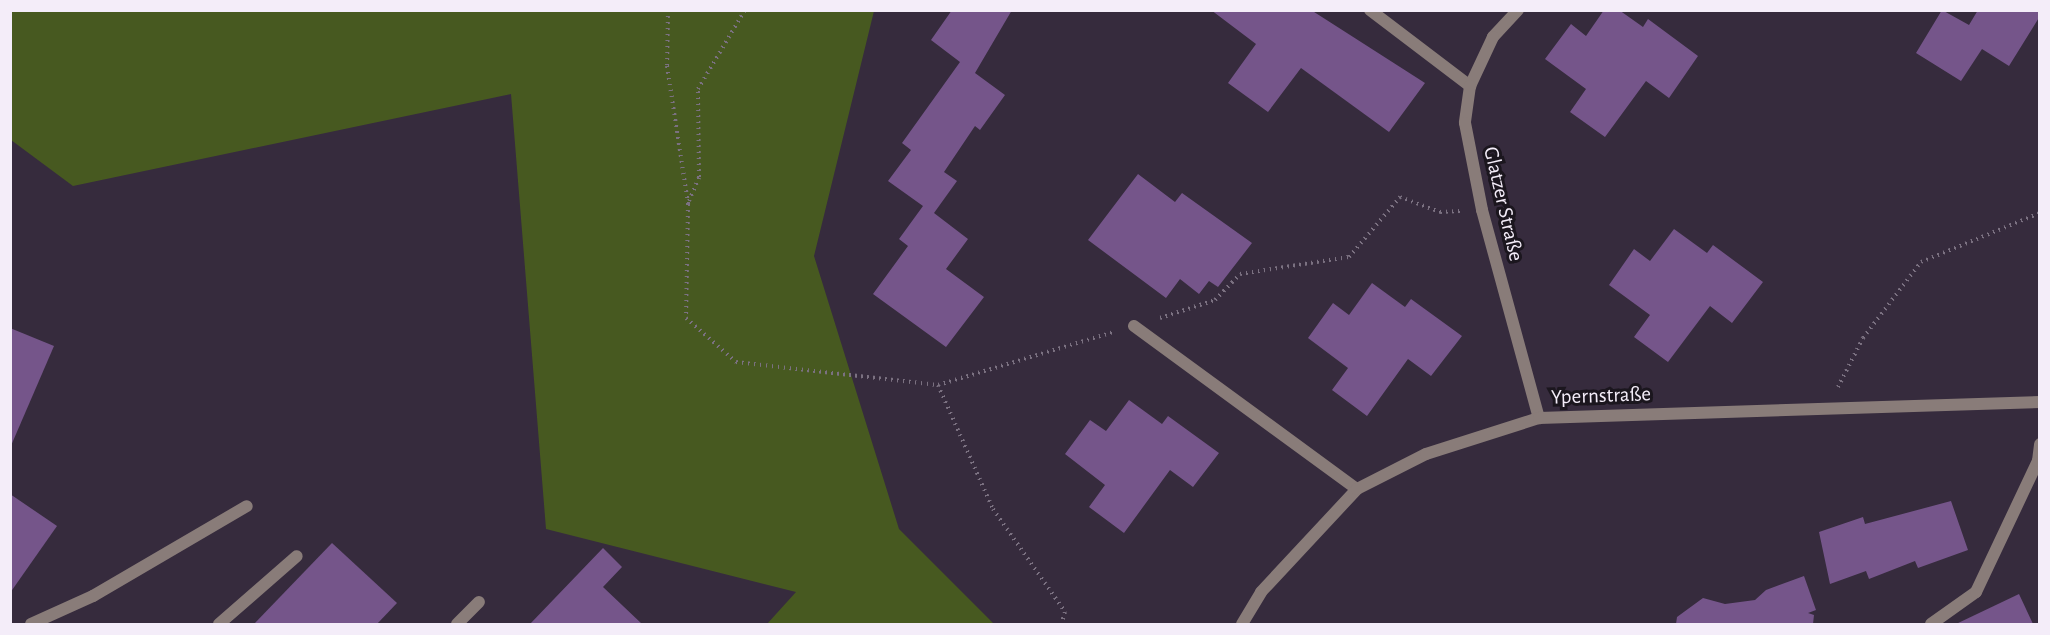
<!DOCTYPE html>
<html>
<head>
<meta charset="utf-8">
<style>
	body { margin:0 }
	#map { position:relative; width:2050px; height:635px; overflow:hidden; background:#362b3d; font-family:"Alegreya Sans",sans-serif }
	div>[style] { position:absolute }
	.green>* { inset:0; background:#475920 }
	.building>* { inset:0; background:#75558a }
	.path>* { height:4px; margin-top:-2px; transform-origin:0; background:repeating-linear-gradient(90deg,#7b7181 0 1.5px,transparent 0 6px) }
	.service>* { height:12px; margin:-6px; padding:0 6px; transform-origin:6px; border-radius:6px; background:#897c79 }
	.minor>* { height:12px; margin:-6px; padding:0 6px; transform-origin:6px; border-radius:6px; background:#897c79 }
	span { translate:-50% -50%; white-space:nowrap; text-align:center; line-height:1.15; -webkit-text-stroke:6px #1b161e; paint-order:stroke }
	.street-label { font-size:21px; color:#f4edf9 }
	.frame { position:absolute; inset:0; border:12px solid #f4edf9; pointer-events:none }
</style>
</head>
<body>
<div id="map">
	<div class="green">
		<div style="clip-path:polygon(11px 10px,874px 11px,814px 256px,899px 529px,994px 624px,767px 624px,796px 592px,546px 529px,511px 94px,73px 186px,11px 140px)"></div>
	</div>
	<div class="building">
		<div style="clip-path:polygon(952px 10px,1012px 10px,975px 73px,1005px 95px,980px 130px,975px 126px,944px 172px,957px 181px,934px 213px,968px 239px,946px 269px,984px 297px,946px 347px,873px 294px,908px 246px,899px 239px,923px 206px,888px 181px,911px 150px,902px 143px,960px 62px,931px 40px)"></div>
		<div style="clip-path:polygon(1211px 10px,1311px 10px,1425px 83px,1389px 132px,1301px 68px,1268px 112px,1228px 83px,1256px 44px)"></div>
		<div style="clip-path:polygon(1604px 10px,1619px 10px,1643px 27px,1648px 19px,1698px 56px,1669px 98px,1646px 81px,1605px 137px,1570px 112px,1586px 89px,1545px 59px,1571px 24px,1586px 36px)"></div>
		<div style="clip-path:polygon(1942px 10px,1969px 25px,1978px 10px,2040px 10px,2040px 16px,2009px 66px,1982px 49px,1961px 81px,1916px 53px)"></div>
		<div style="clip-path:polygon(1138px 174px,1175px 202px,1182px 193px,1252px 243px,1218px 287px,1209px 281px,1199px 294px,1180px 279px,1166px 298px,1088px 240px)"></div>
		<div style="clip-path:polygon(1674px 229px,1707px 253px,1713px 245px,1763px 282px,1732px 323px,1710px 306px,1668px 362px,1634px 337px,1650px 315px,1609px 285px,1634px 249px,1650px 261px)"></div>
		<div style="clip-path:polygon(1372px 283px,1405px 307px,1411px 299px,1462px 336px,1431px 376px,1408px 359px,1367px 416px,1332px 390px,1348px 368px,1308px 338px,1333px 303px,1349px 315px)"></div>
		<div style="clip-path:polygon(10px 328px,54px 346px,10px 448px)"></div>
		<div style="clip-path:polygon(1129px 400px,1162px 424px,1168px 416px,1219px 453px,1193px 487px,1170px 470px,1124px 533px,1089px 507px,1105px 485px,1065px 454px,1090px 420px,1106px 431px)"></div>
		<div style="clip-path:polygon(10px 494px,57px 526px,10px 593px)"></div>
		<div style="clip-path:polygon(1951px 501px,1968px 550px,1918px 568px,1915px 561px,1869px 579px,1866px 571px,1830px 584px,1819px 532px,1863px 517px,1865px 524px)"></div>
		<div style="clip-path:polygon(332px 543px,397px 603px,377px 624px,254px 624px)"></div>
		<div style="clip-path:polygon(603px 548px,622px 567px,603px 587px,642px 624px,530px 624px)"></div>
		<div style="clip-path:polygon(1804px 576px,1816px 610px,1808px 613px,1814px 615px,1813px 624px,1676px 624px,1677px 617px,1703px 598px,1725px 604px,1755px 600px,1766px 590px)"></div>
		<div style="clip-path:polygon(2019px 594px,2033px 624px,1956px 624px)"></div>
	</div>
	<div class="path">
		<div style="left:668px;top:10px;width:56px;rotate:91deg"></div>
		<div style="left:667px;top:66px;width:140px;rotate:81.3deg"></div>
		<div style="left:688px;top:204px;width:114px;rotate:91deg"></div>
		<div style="left:686px;top:318px;width:67px;rotate:41.3deg"></div>
		<div style="left:736px;top:362px;width:203px;rotate:6.5deg"></div>
		<div style="left:938px;top:385px;width:183px;rotate:-16.8deg"></div>
		<div style="left:689px;top:201px;width:26px;rotate:-67deg"></div>
		<div style="left:699px;top:177px;width:88px;rotate:-90.7deg"></div>
		<div style="left:698px;top:89px;width:92px;rotate:-59.3deg"></div>
		<div style="left:1160px;top:318px;width:58px;rotate:-18.1deg"></div>
		<div style="left:1215px;top:300px;width:36px;rotate:-46deg"></div>
		<div style="left:1240px;top:274px;width:110px;rotate:-8.9deg"></div>
		<div style="left:1349px;top:257px;width:79px;rotate:-49.6deg"></div>
		<div style="left:1400px;top:197px;width:43px;rotate:20.6deg"></div>
		<div style="left:1440px;top:212px;width:20px;rotate:-3deg"></div>
		<div style="left:938px;top:385px;width:136px;rotate:66.1deg"></div>
		<div style="left:993px;top:509px;width:126px;rotate:55deg"></div>
		<div style="left:1065px;top:612px;width:13px;rotate:108deg"></div>
		<div style="left:1838px;top:387px;width:55px;rotate:-63deg"></div>
		<div style="left:1863px;top:338px;width:96px;rotate:-52.7deg"></div>
		<div style="left:1921px;top:262px;width:129px;rotate:-22.4deg"></div>
	</div>
	<div class="service">
		<div style="left:1134px;top:326px;width:276px;rotate:36.2deg"></div>
		<div style="left:31px;top:624px;width:68px;rotate:-24.3deg"></div>
		<div style="left:93px;top:596px;width:178px;rotate:-30.3deg"></div>
	</div>
	<div class="minor">
		<div style="left:1370px;top:10px;width:126px;rotate:37.2deg"></div>
		<div style="left:1518px;top:10px;width:37px;rotate:133deg"></div>
		<div style="left:1493px;top:37px;width:54px;rotate:115.1deg"></div>
		<div style="left:1470px;top:86px;width:37px;rotate:98deg"></div>
		<div style="left:1465px;top:123px;width:89px;rotate:78.9deg"></div>
		<div style="left:1482px;top:210px;width:216px;rotate:74.7deg"></div>
		<div style="left:219px;top:624px;width:103px;rotate:-41.1deg"></div>
		<div style="left:457px;top:624px;width:31px;rotate:-45deg"></div>
		<div style="left:1242px;top:624px;width:37px;rotate:-59deg"></div>
		<div style="left:1261px;top:592px;width:141px;rotate:-47deg"></div>
		<div style="left:1357px;top:489px;width:77px;rotate:-26.9deg"></div>
		<div style="left:1426px;top:454px;width:119px;rotate:-17.7deg"></div>
		<div style="left:1539px;top:418px;width:501px;rotate:-1.83deg"></div>
		<div style="left:1931px;top:624px;width:55px;rotate:-35.4deg"></div>
		<div style="left:1976px;top:592px;width:145px;rotate:-64.7deg"></div>
		<div style="left:2038px;top:461px;width:17px;rotate:-83deg"></div>
	</div>
	<div class="street-label">
		<span style="left:1503px;top:204px;rotate:77deg">Glatzer Straße</span>
		<span style="left:1601px;top:396px;rotate:-2deg">Ypernstraße</span>
	</div>
	<div class="frame"></div>
</div>
</body>
</html>
